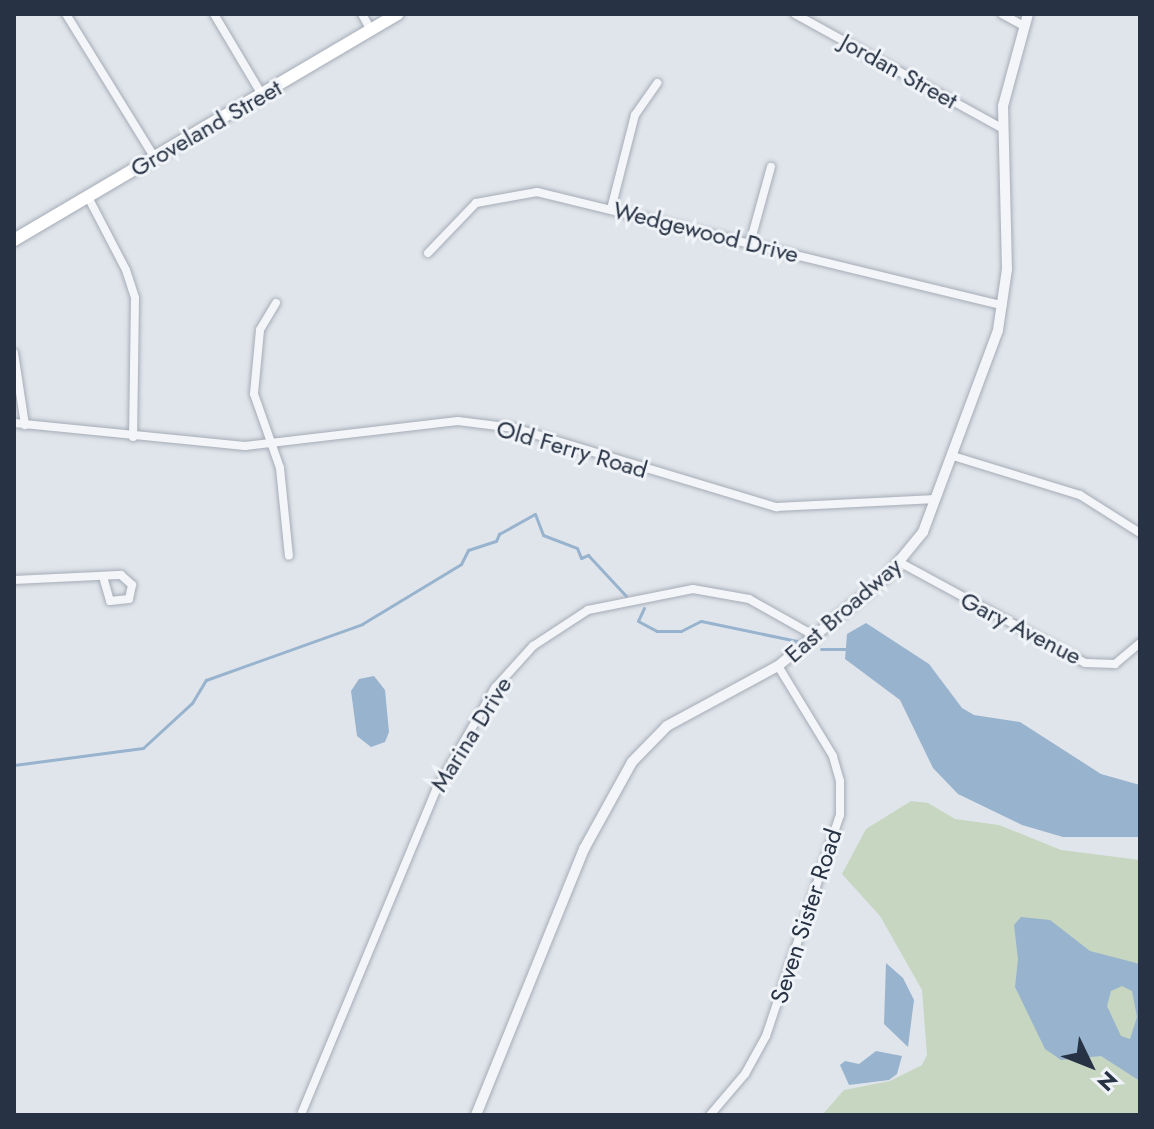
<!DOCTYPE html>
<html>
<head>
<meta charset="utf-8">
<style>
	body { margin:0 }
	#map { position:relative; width:1154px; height:1129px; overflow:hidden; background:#e0e5eb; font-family:Jost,sans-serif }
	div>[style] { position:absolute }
	.green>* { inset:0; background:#c6d6c1 }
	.water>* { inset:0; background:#98b3ce }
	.stream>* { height:3px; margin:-1.5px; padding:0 1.5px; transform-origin:1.5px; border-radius:1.5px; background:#98b3ce }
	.roads { filter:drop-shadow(0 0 2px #a5acb6) drop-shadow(0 0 2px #a5acb6) }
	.minor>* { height:8px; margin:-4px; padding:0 4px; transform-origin:4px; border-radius:4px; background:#f4f5f9 }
	.tertiary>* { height:10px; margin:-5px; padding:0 5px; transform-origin:5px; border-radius:5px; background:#f4f5f9 }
	.secondary>* { height:12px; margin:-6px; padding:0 6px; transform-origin:6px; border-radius:6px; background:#fff }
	span { translate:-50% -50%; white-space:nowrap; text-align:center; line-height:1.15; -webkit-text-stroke:6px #f0f4f8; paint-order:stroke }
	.street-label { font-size:24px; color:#273244 }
	.frame { position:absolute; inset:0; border:16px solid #273244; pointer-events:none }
	.north { position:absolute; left:1050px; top:1025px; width:80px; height:80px; -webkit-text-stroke:6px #f0f4f8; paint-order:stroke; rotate:133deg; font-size:22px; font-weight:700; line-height:32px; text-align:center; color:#273244 }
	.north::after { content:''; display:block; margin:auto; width:28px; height:36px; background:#273244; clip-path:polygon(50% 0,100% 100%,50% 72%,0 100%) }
</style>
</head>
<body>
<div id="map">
	<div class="green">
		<div style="clip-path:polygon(911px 801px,928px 803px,955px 819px,999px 825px,1061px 850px,1140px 860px,1140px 1115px,822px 1115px,844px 1090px,890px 1081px,922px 1065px,927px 1055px,922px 990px,880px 916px,842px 874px,866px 829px)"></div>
	</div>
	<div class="water">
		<div style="clip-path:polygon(866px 623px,929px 664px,962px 708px,974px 715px,1020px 722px,1101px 774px,1140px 785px,1140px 837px,1063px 837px,1022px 825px,958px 794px,933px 768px,900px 700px,845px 659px,847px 634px)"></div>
		<div style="clip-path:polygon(374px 676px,385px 690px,389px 732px,385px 742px,371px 747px,357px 736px,351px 691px,359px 679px)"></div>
		<div style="clip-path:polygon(evenodd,1021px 917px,1050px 920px,1090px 951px,1140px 964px,1140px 1081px,1101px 1056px,1061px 1060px,1045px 1049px,1015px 987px,1018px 959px,1014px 925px,1021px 917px,1122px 986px,1132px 991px,1137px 1017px,1130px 1039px,1121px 1036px,1107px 1006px,1111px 991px,1122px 986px)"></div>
		<div style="clip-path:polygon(886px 963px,903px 978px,914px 1000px,908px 1047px,884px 1024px)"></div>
		<div style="clip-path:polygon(876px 1051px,902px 1056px,897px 1074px,889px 1080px,849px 1085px,840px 1065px,845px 1061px,859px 1064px)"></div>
	</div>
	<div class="stream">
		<div style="left:644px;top:608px;width:14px;rotate:115deg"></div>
		<div style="left:638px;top:621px;width:21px;rotate:28deg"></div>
		<div style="left:657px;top:631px;width:24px"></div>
		<div style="left:681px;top:631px;width:22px;rotate:-27deg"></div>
		<div style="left:701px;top:621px;width:98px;rotate:11.8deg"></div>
		<div style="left:821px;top:649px;width:24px"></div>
		<div style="left:14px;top:765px;width:130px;rotate:-7.5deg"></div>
		<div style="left:143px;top:748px;width:67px;rotate:-42.6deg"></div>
		<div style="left:192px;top:703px;width:27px;rotate:-59deg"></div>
		<div style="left:206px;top:680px;width:166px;rotate:-19.7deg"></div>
		<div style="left:362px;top:624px;width:116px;rotate:-31.2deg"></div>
		<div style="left:461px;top:564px;width:16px;rotate:-63deg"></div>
		<div style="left:468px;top:550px;width:29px;rotate:-18deg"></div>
		<div style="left:496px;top:541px;width:8px;rotate:-67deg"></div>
		<div style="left:499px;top:534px;width:41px;rotate:-29.1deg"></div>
		<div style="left:535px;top:514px;width:22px;rotate:69deg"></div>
		<div style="left:543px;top:535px;width:36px;rotate:21deg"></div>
		<div style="left:577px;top:548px;width:11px;rotate:68deg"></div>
		<div style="left:581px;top:558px;width:8px;rotate:-23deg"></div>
		<div style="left:588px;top:555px;width:56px;rotate:47.2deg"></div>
	</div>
	<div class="roads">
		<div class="minor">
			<div style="left:66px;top:14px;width:169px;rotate:58.3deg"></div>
			<div style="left:214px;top:14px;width:94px;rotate:59.3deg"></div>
			<div style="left:362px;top:14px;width:18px;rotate:61deg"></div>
			<div style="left:795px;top:14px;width:238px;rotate:28.9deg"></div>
			<div style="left:1002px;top:14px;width:25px;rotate:29deg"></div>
			<div style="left:88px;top:197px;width:82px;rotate:62.5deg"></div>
			<div style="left:126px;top:270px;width:29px;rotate:72deg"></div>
			<div style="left:135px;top:298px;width:139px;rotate:90.8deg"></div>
			<div style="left:611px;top:209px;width:97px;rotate:-75.7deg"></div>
			<div style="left:635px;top:115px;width:39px;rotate:-55deg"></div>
			<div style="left:750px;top:243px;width:79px;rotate:-74.6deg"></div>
			<div style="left:428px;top:253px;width:69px;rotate:-46.2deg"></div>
			<div style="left:476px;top:203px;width:62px;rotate:-10.2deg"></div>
			<div style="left:537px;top:192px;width:479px;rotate:13.7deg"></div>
			<div style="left:276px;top:303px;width:31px;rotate:121deg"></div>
			<div style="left:260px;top:330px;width:64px;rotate:95.4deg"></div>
			<div style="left:254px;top:394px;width:78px;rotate:70.6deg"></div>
			<div style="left:280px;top:468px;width:88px;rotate:84.2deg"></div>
			<div style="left:14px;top:353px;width:73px;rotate:81.3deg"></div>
			<div style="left:14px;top:423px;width:232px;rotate:5.7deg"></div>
			<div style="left:245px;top:446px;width:214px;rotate:-6.7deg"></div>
			<div style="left:458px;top:421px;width:56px;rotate:7.1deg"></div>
			<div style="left:514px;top:428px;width:274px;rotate:16.8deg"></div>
			<div style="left:776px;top:507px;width:160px;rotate:-2.9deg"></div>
			<div style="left:953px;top:456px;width:133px;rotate:17.1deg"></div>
			<div style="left:1080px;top:495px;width:71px;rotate:32.3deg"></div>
			<div style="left:901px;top:563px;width:209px;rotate:28.5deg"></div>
			<div style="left:1085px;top:663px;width:30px;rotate:2deg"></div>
			<div style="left:1115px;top:664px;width:33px;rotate:-40deg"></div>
			<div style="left:14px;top:580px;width:104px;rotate:-2.8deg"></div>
			<div style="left:118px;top:575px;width:3px"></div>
			<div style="left:121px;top:575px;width:15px;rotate:42deg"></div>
			<div style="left:132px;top:585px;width:14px;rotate:102deg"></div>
			<div style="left:129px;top:599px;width:19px;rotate:174deg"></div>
			<div style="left:110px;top:601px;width:26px;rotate:-106deg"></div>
			<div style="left:302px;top:1112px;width:349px;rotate:-67.4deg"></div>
			<div style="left:436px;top:790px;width:118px;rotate:-60deg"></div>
			<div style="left:495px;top:688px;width:57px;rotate:-47.9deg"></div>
			<div style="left:533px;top:646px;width:66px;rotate:-33.2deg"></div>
			<div style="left:588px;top:610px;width:107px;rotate:-11.3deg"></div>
			<div style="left:693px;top:589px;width:57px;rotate:10.1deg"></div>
			<div style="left:749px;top:599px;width:76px;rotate:29.3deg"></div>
			<div style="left:710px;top:1115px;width:54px;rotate:-49.5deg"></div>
			<div style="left:745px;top:1074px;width:43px;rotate:-61.1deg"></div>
			<div style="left:766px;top:1036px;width:233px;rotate:-71.5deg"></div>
			<div style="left:840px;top:815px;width:34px;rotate:-90deg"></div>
			<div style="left:840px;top:781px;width:26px;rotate:-106deg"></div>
			<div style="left:833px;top:756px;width:105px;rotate:-121.4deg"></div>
		</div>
		<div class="tertiary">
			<div style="left:476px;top:1115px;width:287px;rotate:-67.9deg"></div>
			<div style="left:584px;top:849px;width:99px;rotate:-61.1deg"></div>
			<div style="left:632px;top:762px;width:50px;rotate:-45.8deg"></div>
			<div style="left:667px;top:726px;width:126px;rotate:-28.4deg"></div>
			<div style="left:778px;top:666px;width:141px;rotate:-39.5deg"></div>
			<div style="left:887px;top:576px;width:57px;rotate:-50.7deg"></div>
			<div style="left:923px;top:532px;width:215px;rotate:-69.6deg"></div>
			<div style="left:998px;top:330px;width:62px;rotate:-81.6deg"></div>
			<div style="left:1007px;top:269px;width:163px;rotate:-91.4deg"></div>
			<div style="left:1003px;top:106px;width:95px;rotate:-74.8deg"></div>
		</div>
		<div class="secondary">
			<div style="left:14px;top:240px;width:445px;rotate:-30.5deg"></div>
		</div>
	</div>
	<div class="street-label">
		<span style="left:899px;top:71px;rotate:29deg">Jordan Street</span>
		<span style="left:206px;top:128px;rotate:-30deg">Groveland Street</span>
		<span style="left:706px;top:232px;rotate:14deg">Wedgewood Drive</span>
		<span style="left:572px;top:449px;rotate:16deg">Old Ferry Road</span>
		<span style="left:843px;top:610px;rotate:-41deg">East Broadway</span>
		<span style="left:1021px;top:628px;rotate:27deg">Gary Avenue</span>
		<span style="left:471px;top:734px;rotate:-58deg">Marina Drive</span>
		<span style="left:806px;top:916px;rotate:-72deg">Seven Sister Road</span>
	</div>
	<div class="frame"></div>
	<div class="north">N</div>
</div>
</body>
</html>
